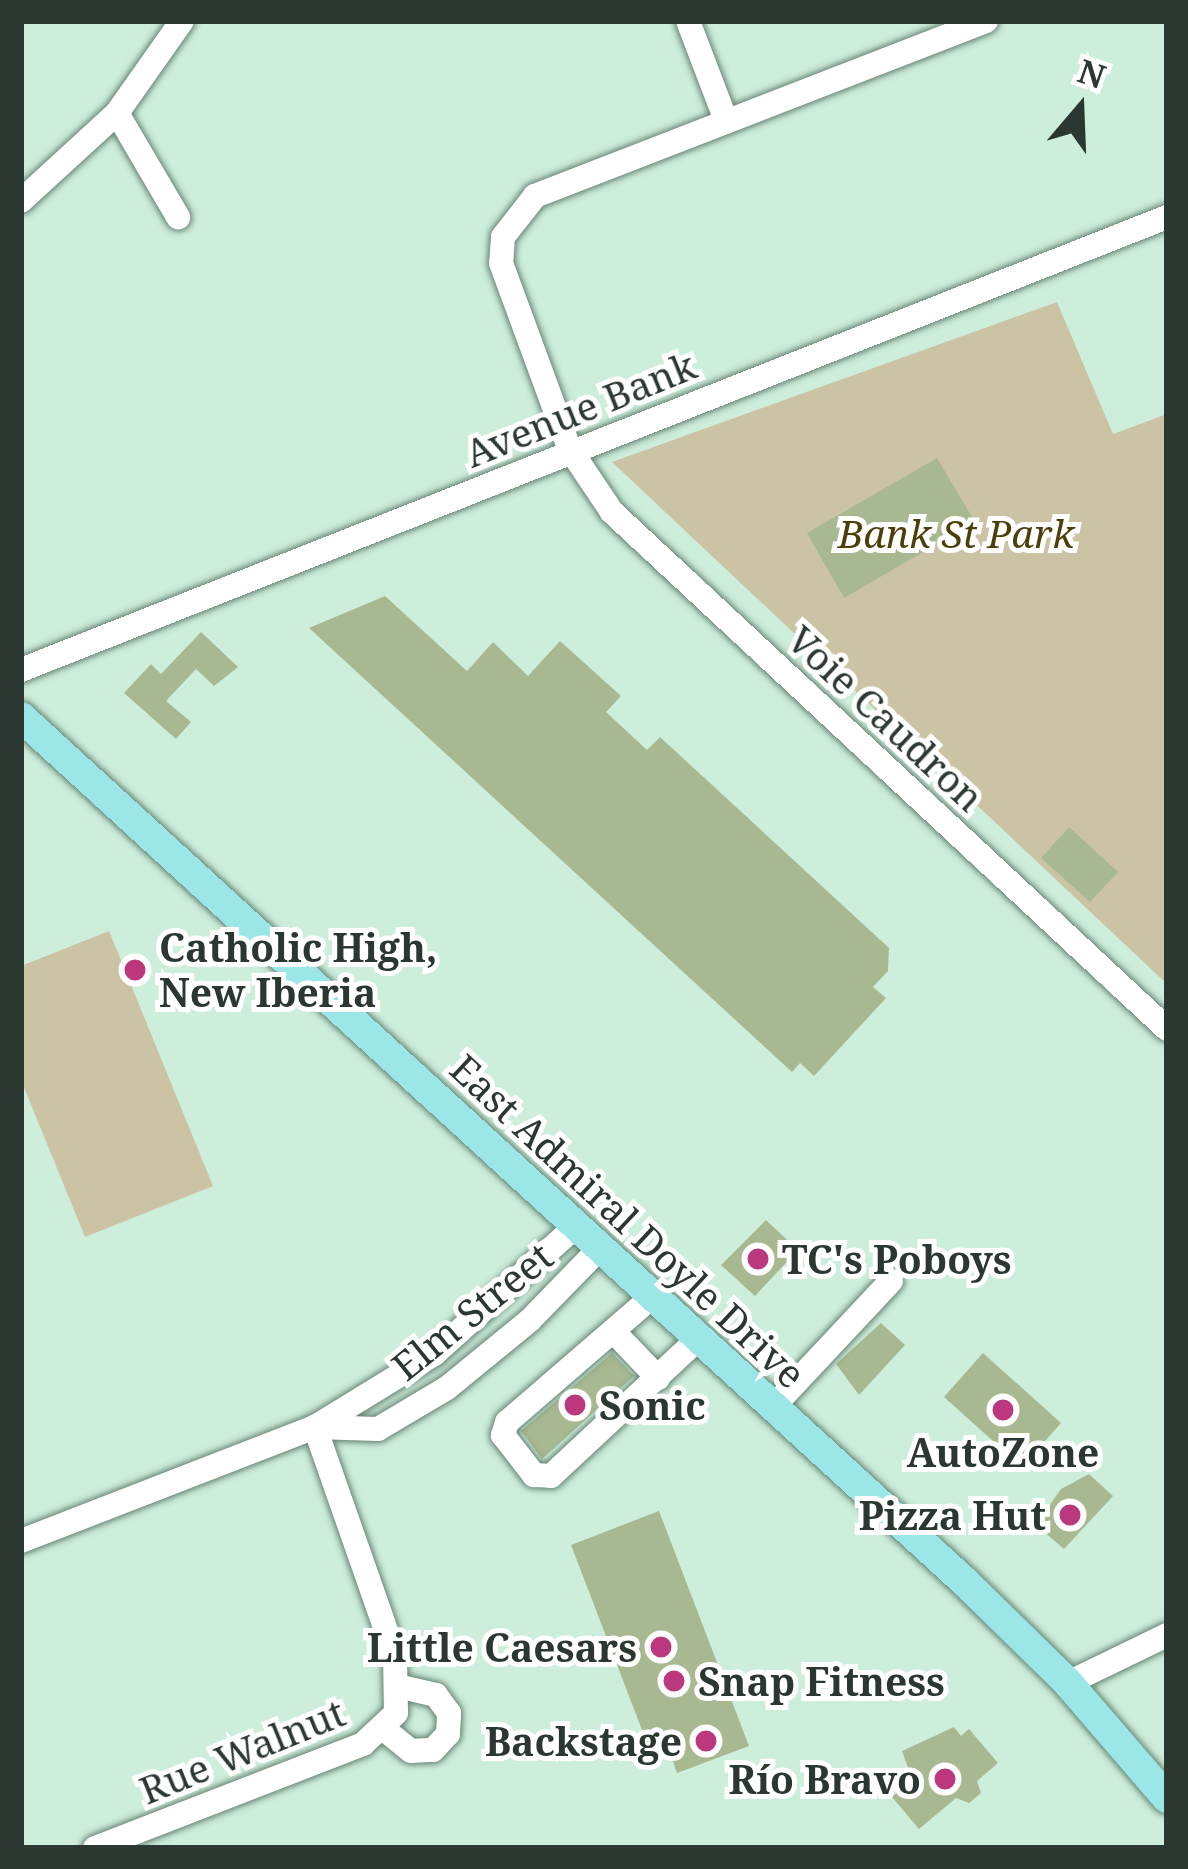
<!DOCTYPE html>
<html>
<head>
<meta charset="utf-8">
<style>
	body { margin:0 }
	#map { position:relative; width:1188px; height:1869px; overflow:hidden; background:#ceeedc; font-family:"Noto Serif",serif }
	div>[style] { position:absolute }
	.green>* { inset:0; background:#ccc3a5 }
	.building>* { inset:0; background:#a8b992 }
	.roads { filter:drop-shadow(0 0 3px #688575) drop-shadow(0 0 3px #688575) }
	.minor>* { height:24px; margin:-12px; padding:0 12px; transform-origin:12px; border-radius:12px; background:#fff }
	.major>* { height:30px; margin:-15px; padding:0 15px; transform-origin:15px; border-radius:15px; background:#9be7e7 }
	.dots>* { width:33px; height:33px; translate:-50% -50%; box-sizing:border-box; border:6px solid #fff; border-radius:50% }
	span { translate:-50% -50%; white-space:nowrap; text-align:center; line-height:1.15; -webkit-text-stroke:10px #fff; paint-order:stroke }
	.street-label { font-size:39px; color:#2b3831 }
	.park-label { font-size:39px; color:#4c3f0a; font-style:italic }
	.poi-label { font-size:39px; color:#2b3831; font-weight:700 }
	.left { translate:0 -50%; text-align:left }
	.right { translate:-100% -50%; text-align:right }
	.frame { position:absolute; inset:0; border:24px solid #2b3831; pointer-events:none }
	.north { position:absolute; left:1020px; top:48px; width:120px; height:120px; -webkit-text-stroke:9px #fff; paint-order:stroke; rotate:19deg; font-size:33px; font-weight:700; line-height:48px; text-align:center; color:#2b3831 }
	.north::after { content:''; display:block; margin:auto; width:42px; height:54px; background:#2b3831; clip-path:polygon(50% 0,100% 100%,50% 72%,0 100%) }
</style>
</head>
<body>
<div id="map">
	<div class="green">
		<div style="clip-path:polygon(1057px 302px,1113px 434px,1167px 414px,1167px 984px,612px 462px)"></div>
		<div style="clip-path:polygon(109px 931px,213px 1186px,85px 1237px,21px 1080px,21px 966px)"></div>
	</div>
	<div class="building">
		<div style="clip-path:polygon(937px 458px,975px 522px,844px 598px,807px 533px)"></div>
		<div style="clip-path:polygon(385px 596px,467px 671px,493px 642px,528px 676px,560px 641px,621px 696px,606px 712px,647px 750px,660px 737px,889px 948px,888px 971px,873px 987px,886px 998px,814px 1076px,800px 1063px,792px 1072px,309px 628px)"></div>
		<div style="clip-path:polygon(201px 632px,238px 667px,214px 686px,196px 669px,166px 701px,191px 722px,176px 739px,124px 693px,151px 664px,161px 674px)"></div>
		<div style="clip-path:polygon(1069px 827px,1118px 872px,1090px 902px,1041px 858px)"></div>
		<div style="clip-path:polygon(766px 1220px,798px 1250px,755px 1296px,721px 1265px)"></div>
		<div style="clip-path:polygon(881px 1323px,905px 1345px,859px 1395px,836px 1364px)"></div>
		<div style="clip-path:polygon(612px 1353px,634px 1376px,542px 1459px,521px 1431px)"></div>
		<div style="clip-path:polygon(983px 1353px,1061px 1423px,1022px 1467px,944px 1397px)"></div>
		<div style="clip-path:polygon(1089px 1474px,1113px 1496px,1064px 1549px,1036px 1525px,1061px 1489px)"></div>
		<div style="clip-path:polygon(659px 1511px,749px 1746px,677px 1773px,664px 1736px,647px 1743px,571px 1545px)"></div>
		<div style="clip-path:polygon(954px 1727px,961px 1736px,969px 1729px,998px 1763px,977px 1781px,981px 1793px,969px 1803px,956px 1798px,919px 1829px,892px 1797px,912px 1779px,902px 1751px)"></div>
	</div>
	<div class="roads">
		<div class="minor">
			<div style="left:688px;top:21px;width:104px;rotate:69.1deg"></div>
			<div style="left:986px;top:21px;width:484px;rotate:158.8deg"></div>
			<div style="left:535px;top:196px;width:52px;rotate:128deg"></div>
			<div style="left:503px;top:237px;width:26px;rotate:94deg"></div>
			<div style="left:501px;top:263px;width:197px;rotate:69.8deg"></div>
			<div style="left:569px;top:448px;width:77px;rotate:56.1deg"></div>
			<div style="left:612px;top:512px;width:758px;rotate:42.97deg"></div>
			<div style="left:117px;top:113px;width:121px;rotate:59.6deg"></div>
			<div style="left:21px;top:201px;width:130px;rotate:-42.5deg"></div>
			<div style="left:117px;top:113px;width:113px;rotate:-54.8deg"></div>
			<div style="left:21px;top:670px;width:1232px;rotate:-21.57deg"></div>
			<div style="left:652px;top:1297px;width:191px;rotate:139.2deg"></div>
			<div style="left:507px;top:1422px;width:14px;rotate:107deg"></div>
			<div style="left:503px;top:1435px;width:51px;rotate:52.2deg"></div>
			<div style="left:534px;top:1475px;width:17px;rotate:3deg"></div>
			<div style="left:551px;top:1476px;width:201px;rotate:-43deg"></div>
			<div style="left:616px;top:1334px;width:61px;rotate:46.3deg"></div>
			<div style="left:772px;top:1408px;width:174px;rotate:-46.9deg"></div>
			<div style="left:315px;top:1427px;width:63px;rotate:1.8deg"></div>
			<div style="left:378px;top:1429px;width:80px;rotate:-30.7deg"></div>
			<div style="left:447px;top:1388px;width:107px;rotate:-39.3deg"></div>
			<div style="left:530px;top:1320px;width:100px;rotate:-45.8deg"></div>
			<div style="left:21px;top:1541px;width:315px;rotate:-21.2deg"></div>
			<div style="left:315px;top:1427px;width:140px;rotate:-31.5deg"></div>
			<div style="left:434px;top:1354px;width:191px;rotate:-42deg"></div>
			<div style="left:1068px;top:1683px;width:110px;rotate:-25.9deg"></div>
			<div style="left:385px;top:1730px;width:33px;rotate:39deg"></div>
			<div style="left:411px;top:1751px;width:22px;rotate:-3deg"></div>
			<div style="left:433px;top:1750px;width:22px;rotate:-47deg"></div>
			<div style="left:448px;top:1734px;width:21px;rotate:-87deg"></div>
			<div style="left:449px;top:1713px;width:22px;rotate:-126deg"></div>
			<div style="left:436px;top:1695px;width:36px;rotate:-167deg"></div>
			<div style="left:95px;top:1848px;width:287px;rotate:-21.2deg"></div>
			<div style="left:363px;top:1744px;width:45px;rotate:-43.2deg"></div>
			<div style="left:396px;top:1713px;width:57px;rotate:-91deg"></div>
			<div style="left:395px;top:1656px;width:243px;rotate:-109.3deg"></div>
		</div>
		<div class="major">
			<div style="left:21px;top:717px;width:1279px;rotate:42.5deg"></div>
			<div style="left:964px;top:1581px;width:146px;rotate:44.4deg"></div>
			<div style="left:1068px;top:1683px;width:152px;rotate:49.3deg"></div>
		</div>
	</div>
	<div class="dots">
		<div style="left:135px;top:970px;background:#bb387e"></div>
		<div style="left:758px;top:1259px;background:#bb387e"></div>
		<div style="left:575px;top:1405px;background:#bb387e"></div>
		<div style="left:1003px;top:1410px;background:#bb387e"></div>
		<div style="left:1070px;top:1515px;background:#bb387e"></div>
		<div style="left:661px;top:1647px;background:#bb387e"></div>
		<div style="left:674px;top:1681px;background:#bb387e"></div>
		<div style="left:706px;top:1741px;background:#bb387e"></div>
		<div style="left:945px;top:1779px;background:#bb387e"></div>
	</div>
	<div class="street-label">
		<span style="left:580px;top:409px;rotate:-22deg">Avenue Bank</span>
		<span style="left:886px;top:718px;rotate:43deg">Voie Caudron</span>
		<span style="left:628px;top:1221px;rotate:43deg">East Admiral Doyle Drive</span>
		<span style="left:472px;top:1311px;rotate:-39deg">Elm Street</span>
		<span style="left:242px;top:1751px;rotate:-22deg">Rue Walnut</span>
	</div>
	<div class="park-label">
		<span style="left:956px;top:533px">Bank St Park</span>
	</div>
	<div class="poi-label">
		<span class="left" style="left:159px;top:970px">Catholic High,<br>New Iberia</span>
		<span class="left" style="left:782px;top:1259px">TC's Poboys</span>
		<span class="left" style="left:599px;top:1405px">Sonic</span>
		<span style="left:1003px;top:1452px">AutoZone</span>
		<span class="right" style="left:1046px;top:1515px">Pizza Hut</span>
		<span class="right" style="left:637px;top:1647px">Little Caesars</span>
		<span class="left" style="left:698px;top:1681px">Snap Fitness</span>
		<span class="right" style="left:682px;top:1741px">Backstage</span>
		<span class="right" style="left:921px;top:1779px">Río Bravo</span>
	</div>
	<div class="frame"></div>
	<div class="north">N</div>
</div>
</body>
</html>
